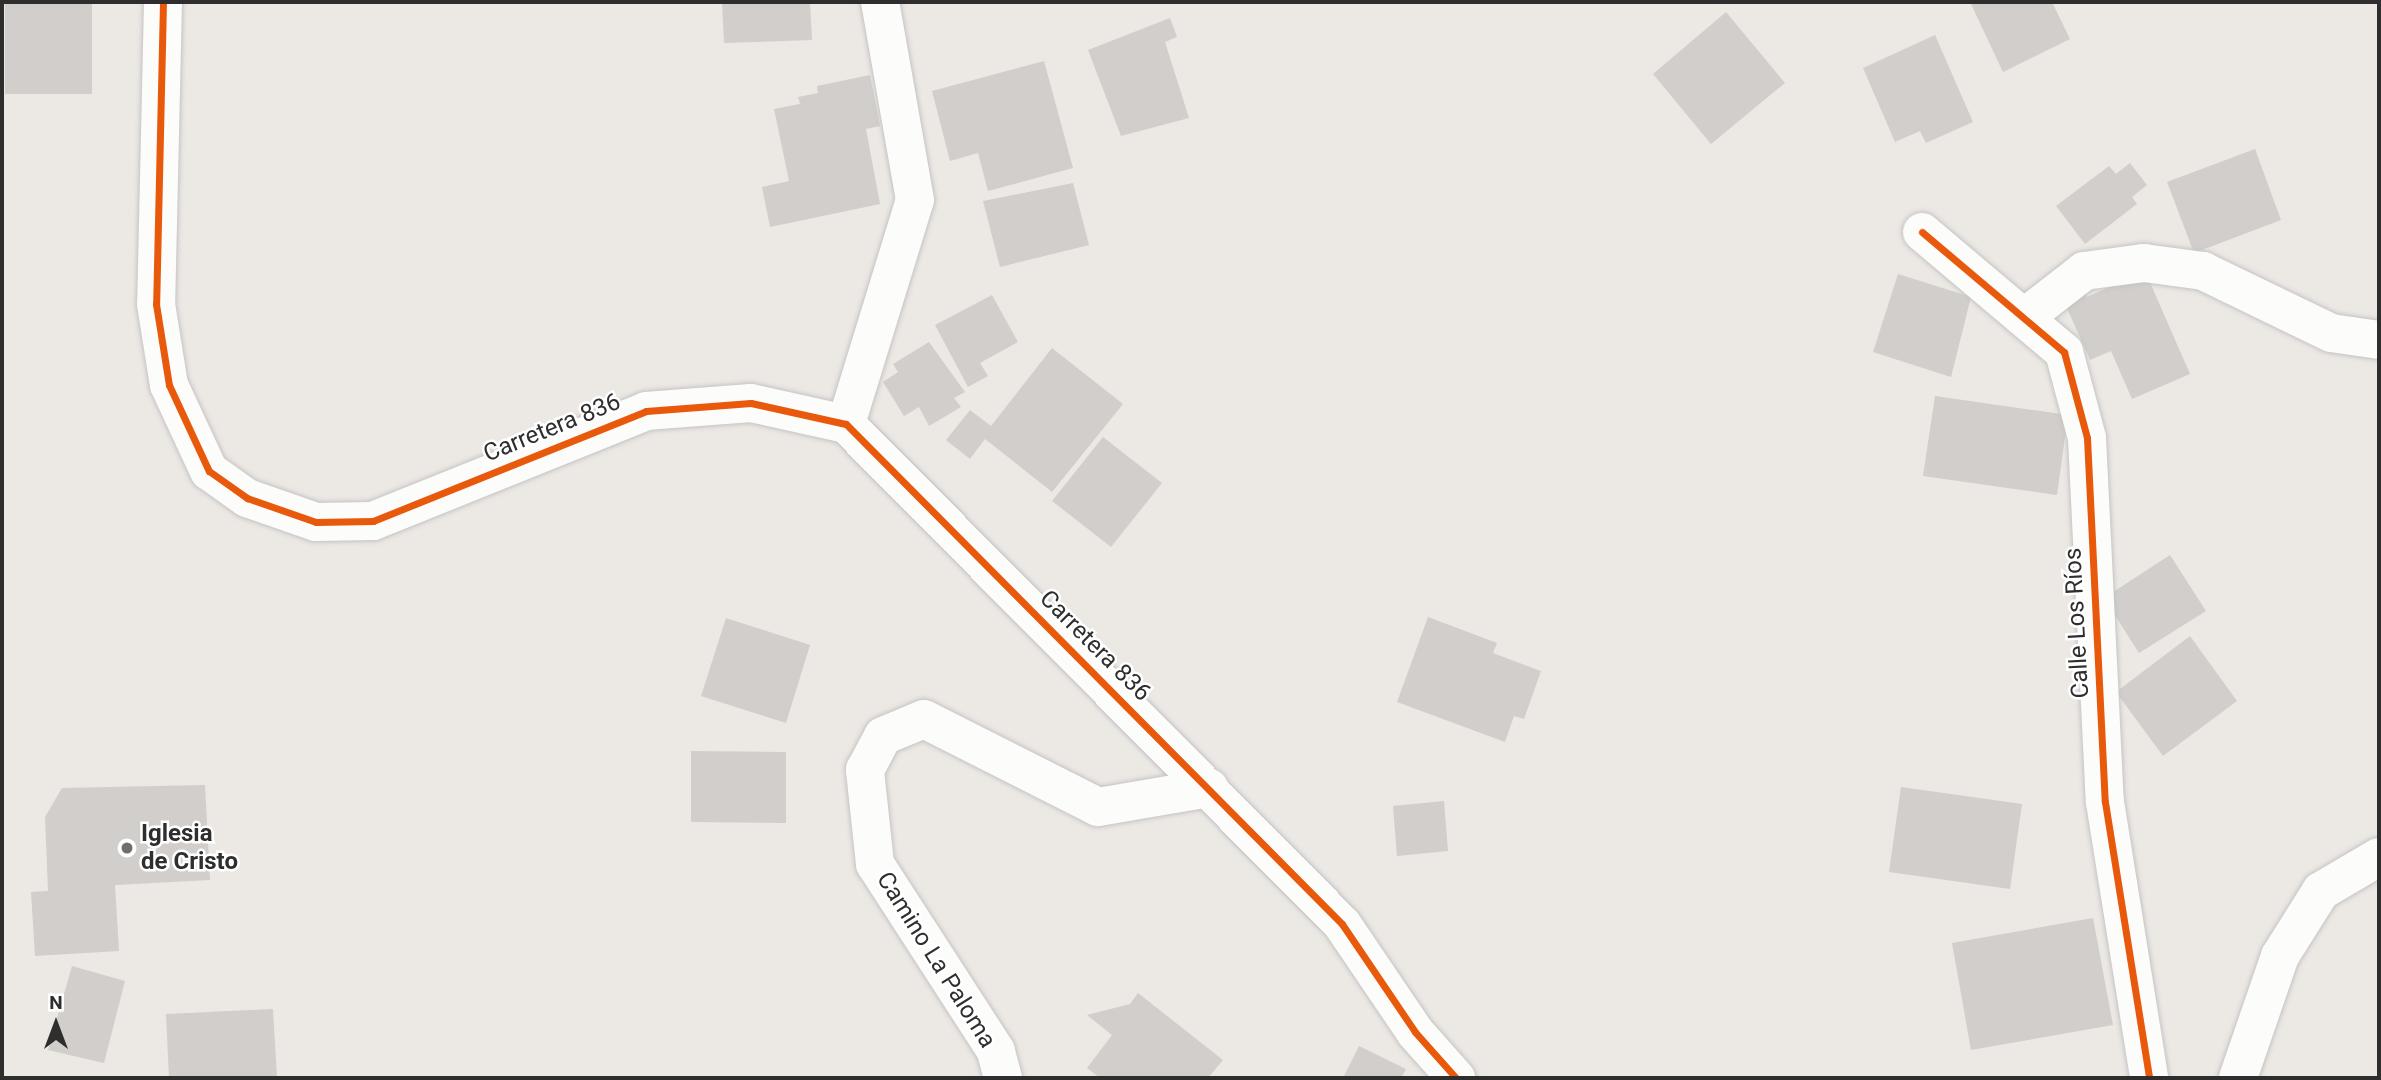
<!DOCTYPE html>
<html>
<head>
<meta charset="utf-8">
<style>
	body { margin:0 }
	#map { position:relative; width:2381px; height:1080px; overflow:hidden; background:#ece8e4; font-family:Roboto,sans-serif }
	div>[style] { position:absolute }
	.building>* { inset:0; background:#d1cecb }
	.roads { filter:drop-shadow(0 0 2px #c5c4c5) drop-shadow(0 0 2px #c5c4c5) }
	.minor>* { height:38px; margin:-19px; padding:0 19px; transform-origin:19px; border-radius:19px; background:#fcfcfb }
	.cycleway>* { height:7px; margin:-3.5px; padding:0 3.5px; transform-origin:3.5px; border-radius:3.5px; background:#e8590c }
	.dots>* { width:19px; height:19px; translate:-50% -50%; box-sizing:border-box; border:4px solid #fff; border-radius:50% }
	span { translate:-50% -50%; white-space:nowrap; text-align:center; line-height:1.15; -webkit-text-stroke:5px #fff; paint-order:stroke }
	.street-label { font-size:24px; color:#2e2e2e }
	.poi-label { font-size:24px; color:#2e2e2e; font-weight:700 }
	.left { translate:0 -50%; text-align:left }
	.frame { position:absolute; inset:0; border:4px solid #2e2e2e; pointer-events:none }
	.north { position:absolute; left:21px; top:989px; width:70px; height:70px; -webkit-text-stroke:5px #fff; paint-order:stroke; rotate:0deg; font-size:19px; font-weight:700; line-height:28px; text-align:center; color:#2e2e2e }
	.north::after { content:''; display:block; margin:auto; width:24px; height:32px; background:#2e2e2e; clip-path:polygon(50% 0,100% 100%,50% 72%,0 100%) }
</style>
</head>
<body>
<div id="map">
	<div class="building">
		<div style="clip-path:polygon(5px 2px,92px 2px,92px 94px,5px 94px)"></div>
		<div style="clip-path:polygon(722px 2px,810px 2px,812px 40px,724px 43px)"></div>
		<div style="clip-path:polygon(1976px 2px,2052px 2px,2070px 39px,2003px 72px,1971px 4px)"></div>
		<div style="clip-path:polygon(1726px 12px,1785px 83px,1711px 144px,1653px 74px)"></div>
		<div style="clip-path:polygon(1170px 18px,1177px 37px,1165px 42px,1189px 118px,1121px 136px,1088px 50px)"></div>
		<div style="clip-path:polygon(1935px 35px,1973px 122px,1926px 143px,1920px 131px,1895px 142px,1863px 68px)"></div>
		<div style="clip-path:polygon(1044px 61px,1073px 168px,988px 191px,978px 153px,950px 161px,932px 91px)"></div>
		<div style="clip-path:polygon(870px 75px,880px 126px,866px 129px,880px 204px,770px 227px,762px 187px,789px 181px,774px 109px,800px 104px,798px 97px,818px 93px,817px 86px)"></div>
		<div style="clip-path:polygon(2255px 149px,2281px 220px,2194px 253px,2167px 182px)"></div>
		<div style="clip-path:polygon(2130px 163px,2147px 185px,2132px 197px,2137px 204px,2085px 244px,2056px 206px,2109px 166px,2116px 174px)"></div>
		<div style="clip-path:polygon(1073px 183px,1089px 245px,1000px 267px,983px 201px)"></div>
		<div style="clip-path:polygon(2145px 271px,2190px 374px,2132px 399px,2111px 351px,2090px 360px,2062px 297px,2083px 287px,2087px 297px)"></div>
		<div style="clip-path:polygon(1898px 274px,1971px 297px,1951px 377px,1873px 352px)"></div>
		<div style="clip-path:polygon(992px 295px,1018px 342px,980px 363px,988px 376px,968px 387px,935px 325px)"></div>
		<div style="clip-path:polygon(929px 342px,965px 392px,954px 398px,961px 407px,929px 426px,919px 407px,904px 416px,883px 382px,898px 372px,893px 364px)"></div>
		<div style="clip-path:polygon(1052px 348px,1123px 404px,1052px 492px,985px 439px,970px 459px,946px 440px,970px 410px,991px 426px)"></div>
		<div style="clip-path:polygon(1935px 396px,2068px 415px,2057px 495px,1923px 476px)"></div>
		<div style="clip-path:polygon(1103px 437px,1162px 483px,1111px 547px,1052px 501px)"></div>
		<div style="clip-path:polygon(2170px 555px,2206px 611px,2139px 653px,2104px 598px)"></div>
		<div style="clip-path:polygon(1428px 617px,1497px 643px,1493px 653px,1541px 671px,1524px 719px,1514px 716px,1505px 742px,1397px 702px)"></div>
		<div style="clip-path:polygon(726px 618px,810px 645px,786px 723px,701px 696px)"></div>
		<div style="clip-path:polygon(2190px 636px,2237px 701px,2163px 756px,2116px 692px)"></div>
		<div style="clip-path:polygon(691px 751px,786px 752px,786px 823px,691px 822px)"></div>
		<div style="clip-path:polygon(205px 785px,210px 880px,115px 885px,119px 951px,35px 956px,31px 892px,48px 891px,45px 817px,62px 788px)"></div>
		<div style="clip-path:polygon(1901px 787px,2022px 804px,2010px 889px,1889px 872px)"></div>
		<div style="clip-path:polygon(1444px 801px,1448px 851px,1397px 856px,1393px 806px)"></div>
		<div style="clip-path:polygon(2093px 918px,2113px 1025px,1971px 1050px,1952px 943px)"></div>
		<div style="clip-path:polygon(72px 966px,125px 981px,104px 1063px,48px 1050px)"></div>
		<div style="clip-path:polygon(1138px 993px,1223px 1060px,1208px 1078px,1100px 1078px,1087px 1068px,1112px 1035px,1087px 1015px,1130px 1004px)"></div>
		<div style="clip-path:polygon(273px 1009px,277px 1078px,169px 1078px,166px 1014px)"></div>
		<div style="clip-path:polygon(1359px 1046px,1406px 1069px,1401px 1078px,1343px 1078px)"></div>
	</div>
	<div class="roads">
		<div class="minor">
			<div style="left:163px;top:2px;width:302px;rotate:91.3deg"></div>
			<div style="left:156px;top:304px;width:82px;rotate:80.9deg"></div>
			<div style="left:169px;top:385px;width:95px;rotate:65.1deg"></div>
			<div style="left:209px;top:471px;width:47px;rotate:35.4deg"></div>
			<div style="left:247px;top:498px;width:73px;rotate:19.2deg"></div>
			<div style="left:316px;top:522px;width:57px;rotate:-1deg"></div>
			<div style="left:373px;top:521px;width:294px;rotate:-21.9deg"></div>
			<div style="left:646px;top:411px;width:105px;rotate:-4.4deg"></div>
			<div style="left:751px;top:403px;width:97px;rotate:12.5deg"></div>
			<div style="left:846px;top:424px;width:704px;rotate:45.23deg"></div>
			<div style="left:1342px;top:924px;width:130px;rotate:55.9deg"></div>
			<div style="left:1415px;top:1032px;width:62px;rotate:48.3deg"></div>
			<div style="left:1922px;top:232px;width:186px;rotate:40.2deg"></div>
			<div style="left:2064px;top:352px;width:89px;rotate:75deg"></div>
			<div style="left:2087px;top:438px;width:364px;rotate:87.2deg"></div>
			<div style="left:2105px;top:802px;width:279px;rotate:80.9deg"></div>
			<div style="left:2025px;top:317px;width:75px;rotate:-37.9deg"></div>
			<div style="left:2084px;top:271px;width:61px;rotate:-7.6deg"></div>
			<div style="left:2144px;top:263px;width:60px;rotate:7.7deg"></div>
			<div style="left:2203px;top:271px;width:142px;rotate:25.8deg"></div>
			<div style="left:2331px;top:333px;width:49px;rotate:8.3deg"></div>
			<div style="left:846px;top:424px;width:234px;rotate:-72.9deg"></div>
			<div style="left:915px;top:200px;width:201px;rotate:-100deg"></div>
			<div style="left:1003px;top:1078px;width:28px;rotate:-105deg"></div>
			<div style="left:996px;top:1051px;width:223px;rotate:-122.9deg"></div>
			<div style="left:875px;top:864px;width:95px;rotate:-96.1deg"></div>
			<div style="left:865px;top:770px;width:38px;rotate:-62deg"></div>
			<div style="left:883px;top:736px;width:44px;rotate:-22.5deg"></div>
			<div style="left:924px;top:719px;width:195px;rotate:26.8deg"></div>
			<div style="left:1098px;top:807px;width:113px;rotate:-9.7deg"></div>
			<div style="left:2238px;top:1078px;width:129px;rotate:-71deg"></div>
			<div style="left:2280px;top:956px;width:77px;rotate:-57.8deg"></div>
			<div style="left:2321px;top:891px;width:67px;rotate:-30.4deg"></div>
		</div>
	</div>
	<div class="cycleway">
		<div style="left:163px;top:2px;width:302px;rotate:91.3deg"></div>
		<div style="left:156px;top:304px;width:82px;rotate:80.9deg"></div>
		<div style="left:169px;top:385px;width:95px;rotate:65.1deg"></div>
		<div style="left:209px;top:471px;width:47px;rotate:35.4deg"></div>
		<div style="left:247px;top:498px;width:73px;rotate:19.2deg"></div>
		<div style="left:316px;top:522px;width:57px;rotate:-1deg"></div>
		<div style="left:373px;top:521px;width:294px;rotate:-21.9deg"></div>
		<div style="left:646px;top:411px;width:105px;rotate:-4.4deg"></div>
		<div style="left:751px;top:403px;width:97px;rotate:12.5deg"></div>
		<div style="left:846px;top:424px;width:704px;rotate:45.23deg"></div>
		<div style="left:1342px;top:924px;width:130px;rotate:55.9deg"></div>
		<div style="left:1415px;top:1032px;width:62px;rotate:48.3deg"></div>
		<div style="left:1922px;top:232px;width:186px;rotate:40.2deg"></div>
		<div style="left:2064px;top:352px;width:89px;rotate:75deg"></div>
		<div style="left:2087px;top:438px;width:364px;rotate:87.2deg"></div>
		<div style="left:2105px;top:802px;width:279px;rotate:80.9deg"></div>
	</div>
	<div class="dots">
		<div style="left:127px;top:848px;background:#706f6e"></div>
	</div>
	<div class="street-label">
		<span style="left:552px;top:428px;rotate:-22deg">Carretera 836</span>
		<span style="left:2077px;top:623px;rotate:-93deg">Calle Los Ríos</span>
		<span style="left:1095px;top:646px;rotate:45deg">Carretera 836</span>
		<span style="left:936px;top:960px;rotate:58deg">Camino La Paloma</span>
	</div>
	<div class="poi-label">
		<span class="left" style="left:141px;top:848px">Iglesia<br>de Cristo</span>
	</div>
	<div class="frame"></div>
	<div class="north">N</div>
</div>
</body>
</html>
